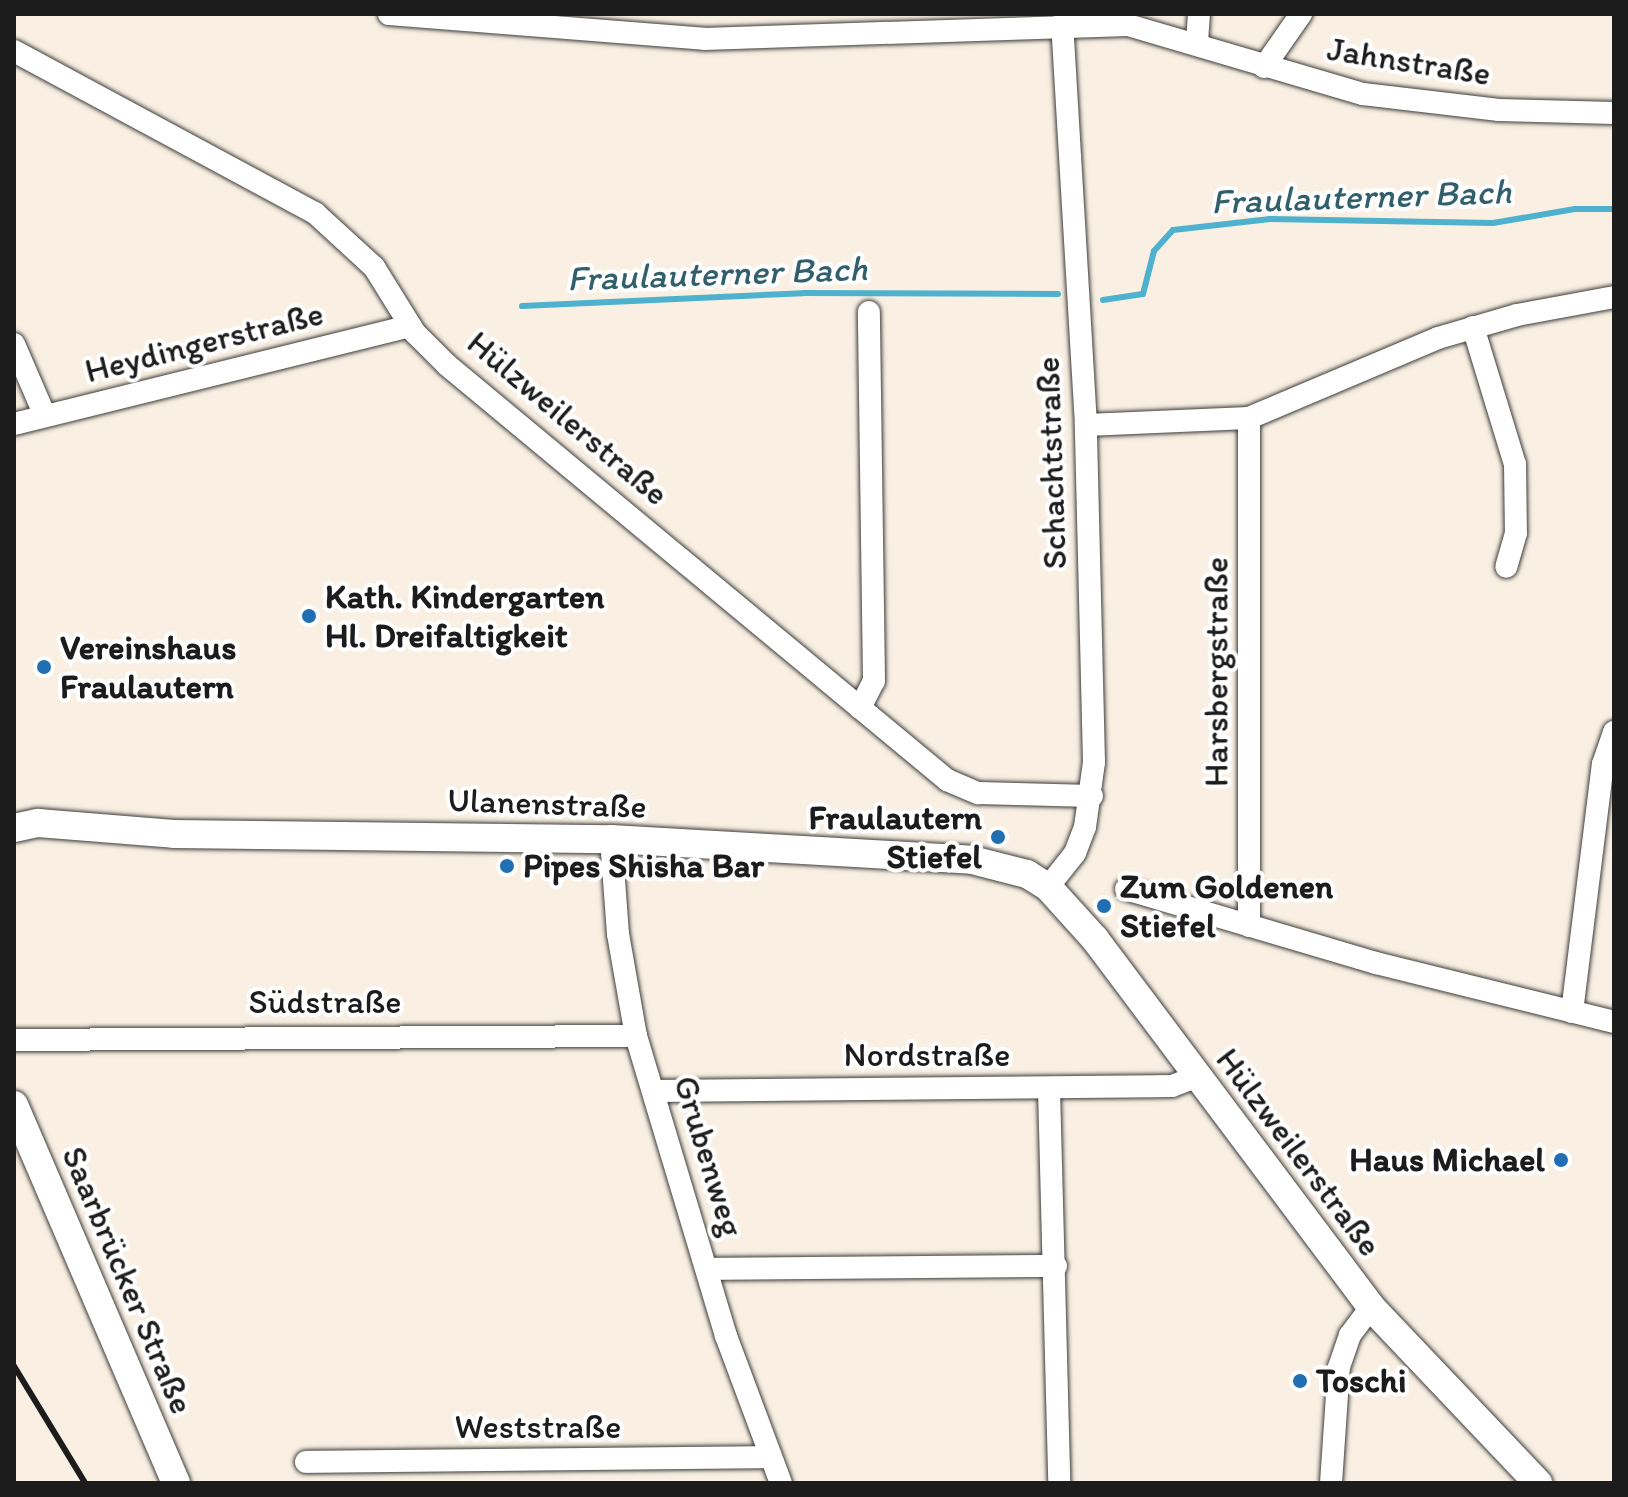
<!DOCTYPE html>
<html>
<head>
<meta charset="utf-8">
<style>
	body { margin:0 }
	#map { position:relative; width:1628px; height:1497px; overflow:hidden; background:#f9f0e3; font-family:Itim,sans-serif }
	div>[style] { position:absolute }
	.stream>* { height:6px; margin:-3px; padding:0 3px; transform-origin:3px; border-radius:3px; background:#4eb1cd }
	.roads { filter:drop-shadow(0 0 2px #3d3c3a) drop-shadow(0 0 2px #3d3c3a) }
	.minor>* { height:22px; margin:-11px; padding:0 11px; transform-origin:11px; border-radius:11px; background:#fff }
	.tertiary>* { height:28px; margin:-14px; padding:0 14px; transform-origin:14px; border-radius:14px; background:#fff }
	.rail>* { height:6px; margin:-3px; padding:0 3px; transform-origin:3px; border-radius:3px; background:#1c1c1c }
	.dots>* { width:22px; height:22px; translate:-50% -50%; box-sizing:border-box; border:4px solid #fff; border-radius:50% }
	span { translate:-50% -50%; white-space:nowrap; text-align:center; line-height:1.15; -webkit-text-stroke:8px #fff; paint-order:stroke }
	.street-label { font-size:34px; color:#1c1c1c }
	.poi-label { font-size:34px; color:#1c1c1c; font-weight:700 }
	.left { translate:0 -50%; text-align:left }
	.right { translate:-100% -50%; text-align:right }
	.water-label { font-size:36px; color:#325f6c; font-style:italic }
	.frame { position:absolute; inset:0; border:16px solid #1c1c1c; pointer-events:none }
</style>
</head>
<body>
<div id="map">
	<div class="stream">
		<div style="left:1103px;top:300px;width:40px;rotate:-8.5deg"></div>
		<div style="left:1143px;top:294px;width:44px;rotate:-75.7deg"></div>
		<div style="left:1154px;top:251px;width:28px;rotate:-48deg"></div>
		<div style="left:1173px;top:230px;width:98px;rotate:-6.5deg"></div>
		<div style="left:1270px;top:219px;width:223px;rotate:1deg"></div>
		<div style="left:1493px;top:223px;width:83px;rotate:-9.7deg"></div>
		<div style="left:1575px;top:209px;width:39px"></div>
		<div style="left:522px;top:306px;width:281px;rotate:-2.6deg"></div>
		<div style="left:803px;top:293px;width:255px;rotate:0.2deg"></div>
	</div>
	<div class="roads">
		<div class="minor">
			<div style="left:389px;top:14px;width:316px;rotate:4.5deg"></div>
			<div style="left:704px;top:39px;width:424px;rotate:-1.9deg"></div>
			<div style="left:1128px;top:25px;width:245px;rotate:16.4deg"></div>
			<div style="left:1363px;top:94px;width:137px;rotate:6.7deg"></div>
			<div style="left:1499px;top:110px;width:115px;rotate:1.5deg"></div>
			<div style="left:1197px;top:42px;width:28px;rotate:-86deg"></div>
			<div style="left:14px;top:51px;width:342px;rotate:28.3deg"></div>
			<div style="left:315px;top:213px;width:80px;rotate:42.5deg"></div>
			<div style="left:374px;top:267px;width:78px;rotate:58.2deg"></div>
			<div style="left:415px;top:333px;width:45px;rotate:45deg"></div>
			<div style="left:447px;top:365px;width:650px;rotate:39.69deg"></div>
			<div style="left:947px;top:780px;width:34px;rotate:23deg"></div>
			<div style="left:978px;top:793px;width:114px;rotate:1.5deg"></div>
			<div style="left:1264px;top:67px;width:65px;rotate:-55.1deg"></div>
			<div style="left:1473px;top:327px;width:143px;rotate:73deg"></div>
			<div style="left:1515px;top:464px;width:69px;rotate:89.2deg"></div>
			<div style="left:1516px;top:533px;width:35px;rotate:106deg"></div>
			<div style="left:14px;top:344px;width:78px;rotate:66.7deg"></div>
			<div style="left:1249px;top:418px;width:508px;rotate:90deg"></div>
			<div style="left:14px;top:424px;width:408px;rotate:-13.9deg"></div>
			<div style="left:1086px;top:425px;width:163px;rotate:-2.5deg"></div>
			<div style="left:1249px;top:418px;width:205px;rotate:-22.9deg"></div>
			<div style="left:1438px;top:338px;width:82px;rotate:-16.2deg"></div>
			<div style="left:1517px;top:315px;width:99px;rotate:-10.5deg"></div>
			<div style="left:860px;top:708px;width:30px;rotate:-63deg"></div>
			<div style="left:874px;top:681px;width:369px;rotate:-90.8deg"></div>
			<div style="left:611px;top:839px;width:95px;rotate:85.8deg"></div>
			<div style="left:618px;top:934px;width:104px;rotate:80deg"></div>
			<div style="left:636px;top:1036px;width:313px;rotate:73.3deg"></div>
			<div style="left:726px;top:1336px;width:157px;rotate:69.5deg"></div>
			<div style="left:1048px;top:887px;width:43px;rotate:-51.5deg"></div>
			<div style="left:1075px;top:853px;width:28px;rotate:-69deg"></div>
			<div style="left:1085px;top:827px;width:66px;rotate:-82.1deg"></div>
			<div style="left:1094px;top:762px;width:337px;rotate:-91.4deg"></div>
			<div style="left:1086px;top:425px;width:402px;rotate:-93.4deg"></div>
			<div style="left:1126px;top:889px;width:261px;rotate:16.5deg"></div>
			<div style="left:1376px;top:963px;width:245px;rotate:13.9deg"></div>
			<div style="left:1572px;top:1012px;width:250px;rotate:-82.9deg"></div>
			<div style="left:1603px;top:764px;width:34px;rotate:-71deg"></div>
			<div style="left:14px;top:1040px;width:622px;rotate:-0.37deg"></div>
			<div style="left:1049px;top:1089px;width:394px;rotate:88.5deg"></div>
			<div style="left:655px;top:1091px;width:517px;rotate:-0.55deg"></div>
			<div style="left:1172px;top:1086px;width:28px;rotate:-21deg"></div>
			<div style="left:708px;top:1269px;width:348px;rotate:-0.5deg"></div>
			<div style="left:306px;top:1462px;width:464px;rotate:-0.6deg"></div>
			<div style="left:1331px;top:1483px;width:116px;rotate:-86.1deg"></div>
			<div style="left:1339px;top:1367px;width:34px;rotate:-71deg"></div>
			<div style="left:1350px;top:1335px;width:35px;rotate:-53deg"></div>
		</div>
		<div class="tertiary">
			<div style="left:14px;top:828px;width:25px;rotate:-12deg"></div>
			<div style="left:38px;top:823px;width:136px;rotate:4.6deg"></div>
			<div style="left:174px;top:834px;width:437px;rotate:0.7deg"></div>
			<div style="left:611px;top:839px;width:362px;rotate:3.3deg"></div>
			<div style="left:972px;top:860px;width:57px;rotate:14.3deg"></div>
			<div style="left:1027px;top:874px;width:25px;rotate:32deg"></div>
			<div style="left:1048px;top:887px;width:70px;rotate:47.9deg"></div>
			<div style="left:1095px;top:939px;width:460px;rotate:53.1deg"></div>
			<div style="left:1371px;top:1307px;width:243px;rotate:46.5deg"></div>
			<div style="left:14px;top:1105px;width:411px;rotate:66.8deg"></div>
		</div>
	</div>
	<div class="rail">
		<div style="left:14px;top:1366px;width:137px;rotate:58.7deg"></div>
	</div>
	<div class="dots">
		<div style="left:309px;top:616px;background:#1f6fb2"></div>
		<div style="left:44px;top:667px;background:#1f6fb2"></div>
		<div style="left:998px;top:837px;background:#1f6fb2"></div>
		<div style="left:507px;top:866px;background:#1f6fb2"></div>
		<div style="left:1104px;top:906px;background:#1f6fb2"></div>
		<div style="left:1561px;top:1160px;background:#1f6fb2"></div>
		<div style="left:1300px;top:1381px;background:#1f6fb2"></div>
	</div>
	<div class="street-label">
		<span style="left:1409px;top:61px;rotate:9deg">Jahnstraße</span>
		<span style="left:204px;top:342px;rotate:-14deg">Heydingerstraße</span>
		<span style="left:568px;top:418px;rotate:40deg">Hülzweilerstraße</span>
		<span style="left:1051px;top:463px;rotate:-92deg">Schachtstraße</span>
		<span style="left:1216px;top:672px;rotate:-90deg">Harsbergstraße</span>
		<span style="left:547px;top:803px;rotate:2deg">Ulanenstraße</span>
		<span style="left:325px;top:1002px">Südstraße</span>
		<span style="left:927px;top:1055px">Nordstraße</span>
		<span style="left:1299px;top:1152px;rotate:53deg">Hülzweilerstraße</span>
		<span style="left:709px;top:1156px;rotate:73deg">Grubenweg</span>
		<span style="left:128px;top:1280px;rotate:67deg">Saarbrücker Straße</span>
		<span style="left:538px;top:1427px">Weststraße</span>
	</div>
	<div class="poi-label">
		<span class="left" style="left:325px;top:616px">Kath. Kindergarten<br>Hl. Dreifaltigkeit</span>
		<span class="left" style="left:60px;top:667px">Vereinshaus<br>Fraulautern</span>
		<span class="right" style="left:982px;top:837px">Fraulautern<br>Stiefel</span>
		<span class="left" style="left:523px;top:866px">Pipes Shisha Bar</span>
		<span class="left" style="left:1120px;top:906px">Zum Goldenen<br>Stiefel</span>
		<span class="right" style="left:1545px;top:1160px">Haus Michael</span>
		<span class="left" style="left:1316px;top:1381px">Toschi</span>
	</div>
	<div class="water-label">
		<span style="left:1361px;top:196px;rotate:-2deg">Fraulauterner Bach</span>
		<span style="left:717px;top:273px;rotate:-2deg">Fraulauterner Bach</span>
	</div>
	<div class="frame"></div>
</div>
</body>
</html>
